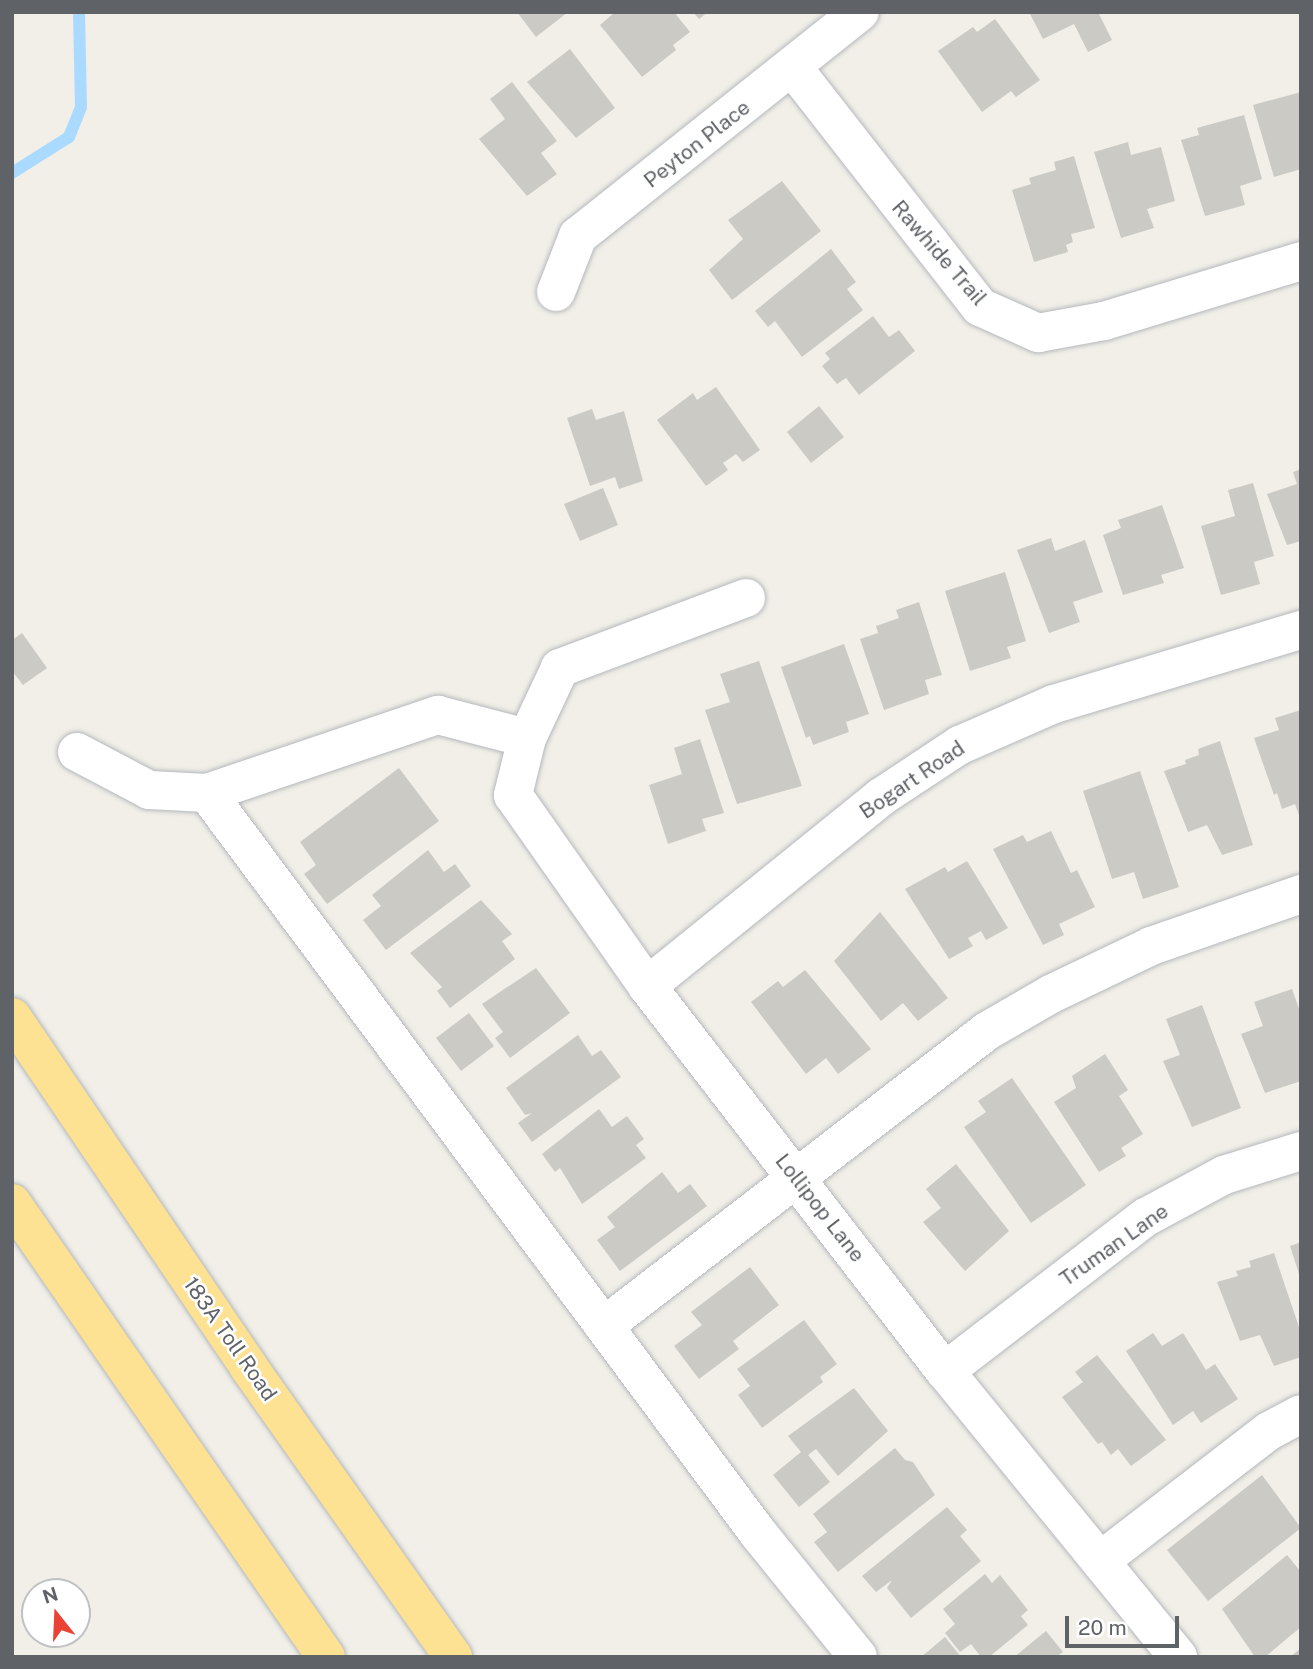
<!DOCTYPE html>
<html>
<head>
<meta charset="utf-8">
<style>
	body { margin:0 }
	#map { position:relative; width:1313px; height:1669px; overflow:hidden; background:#f1efe8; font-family:"Public Sans",sans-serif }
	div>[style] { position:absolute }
	.stream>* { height:12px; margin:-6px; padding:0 6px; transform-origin:6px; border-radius:6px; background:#aadaff }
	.building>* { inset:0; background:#cccac5 }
	.roads { filter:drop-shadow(0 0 2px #b5b8bc) drop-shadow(0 0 2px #b5b8bc) }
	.minor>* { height:38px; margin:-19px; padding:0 19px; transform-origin:19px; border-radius:19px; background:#fff }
	.highway>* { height:38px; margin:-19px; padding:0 19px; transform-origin:19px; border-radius:19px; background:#fde293 }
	span { translate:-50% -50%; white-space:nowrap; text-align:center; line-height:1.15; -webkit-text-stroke:5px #fff; paint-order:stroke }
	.street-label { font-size:21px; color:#5f6368 }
	.frame { position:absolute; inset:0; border:14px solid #5f6368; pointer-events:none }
	.north { position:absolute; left:21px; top:1578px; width:70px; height:70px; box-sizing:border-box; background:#fff; border:2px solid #bfc1c3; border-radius:50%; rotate:342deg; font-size:19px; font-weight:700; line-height:28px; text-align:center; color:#5f6368 }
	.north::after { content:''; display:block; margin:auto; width:24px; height:32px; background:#ea4335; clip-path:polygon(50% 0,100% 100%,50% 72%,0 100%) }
	.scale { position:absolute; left:1065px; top:1616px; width:114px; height:32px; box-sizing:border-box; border:4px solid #5f6368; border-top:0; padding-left:9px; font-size:21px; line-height:24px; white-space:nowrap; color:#5f6368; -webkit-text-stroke:5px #fff; paint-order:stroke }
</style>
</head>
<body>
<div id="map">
	<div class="stream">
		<div style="left:12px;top:173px;width:67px;rotate:-32.3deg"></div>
		<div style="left:69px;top:137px;width:32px;rotate:-68deg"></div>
		<div style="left:81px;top:107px;width:95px;rotate:-91.2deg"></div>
	</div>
	<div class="building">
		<div style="clip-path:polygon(517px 12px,568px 12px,536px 37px)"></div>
		<div style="clip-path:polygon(615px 12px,674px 12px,690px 32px,673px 45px,676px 50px,642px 77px,600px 25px)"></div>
		<div style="clip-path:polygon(693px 12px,708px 12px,699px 19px)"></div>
		<div style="clip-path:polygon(1029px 12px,1098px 12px,1112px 40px,1088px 52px,1074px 24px,1043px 39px)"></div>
		<div style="clip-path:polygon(995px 19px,1040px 80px,1016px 97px,1011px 91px,982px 112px,938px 51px,973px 27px,977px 32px)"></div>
		<div style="clip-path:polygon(570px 49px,615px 108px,576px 138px,527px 82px)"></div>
		<div style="clip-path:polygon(512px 82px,557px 141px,541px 153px,557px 174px,527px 196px,479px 139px,505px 119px,490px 99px)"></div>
		<div style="clip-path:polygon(1301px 92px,1301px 169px,1274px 177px,1253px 105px)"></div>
		<div style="clip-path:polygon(1244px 115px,1262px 179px,1240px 186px,1245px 205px,1205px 216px,1181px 140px,1199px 135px,1197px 128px)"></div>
		<div style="clip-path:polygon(1128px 142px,1131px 155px,1161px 147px,1175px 201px,1147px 209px,1154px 228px,1121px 238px,1094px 152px)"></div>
		<div style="clip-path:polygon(1074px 156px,1095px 228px,1071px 234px,1073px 242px,1066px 245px,1068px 252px,1034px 262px,1012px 190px,1031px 184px,1029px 178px,1056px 170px,1054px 162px)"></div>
		<div style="clip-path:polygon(782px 181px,821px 231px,732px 300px,709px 270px,743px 239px,728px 220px)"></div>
		<div style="clip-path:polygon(831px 249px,856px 282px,847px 289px,863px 310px,802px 357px,775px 321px,768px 327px,755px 311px)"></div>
		<div style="clip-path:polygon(873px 316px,889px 337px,899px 330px,915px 351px,859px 395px,846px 378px,837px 384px,822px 366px,830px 359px,825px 353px)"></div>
		<div style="clip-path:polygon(716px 387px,760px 450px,743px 462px,736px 454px,723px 463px,728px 470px,706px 486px,657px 420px,693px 393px,697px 400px)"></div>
		<div style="clip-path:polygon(819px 406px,844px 437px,811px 463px,787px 432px)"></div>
		<div style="clip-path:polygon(592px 409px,596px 420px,624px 411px,643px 481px,619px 489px,615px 477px,590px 486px,567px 418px)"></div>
		<div style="clip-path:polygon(1301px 469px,1301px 541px,1287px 545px,1267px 494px,1297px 484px,1293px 472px)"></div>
		<div style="clip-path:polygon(1253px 483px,1274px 556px,1254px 562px,1260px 584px,1221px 595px,1201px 526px,1235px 516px,1228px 490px)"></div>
		<div style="clip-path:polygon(603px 488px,618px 525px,580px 541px,564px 504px)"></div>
		<div style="clip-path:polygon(1162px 505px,1184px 568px,1161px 575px,1164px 583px,1123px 595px,1103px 535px,1121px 528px,1118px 520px)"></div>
		<div style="clip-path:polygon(1051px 538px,1055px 551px,1085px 540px,1103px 592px,1073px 602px,1080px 622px,1049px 633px,1017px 550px)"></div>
		<div style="clip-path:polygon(1005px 572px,1026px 641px,1007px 647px,1011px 658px,970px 671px,945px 591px)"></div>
		<div style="clip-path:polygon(919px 602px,942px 675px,925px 680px,929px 694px,884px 710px,860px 639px,878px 633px,876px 626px,899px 618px,896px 610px)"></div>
		<div style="clip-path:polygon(22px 633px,47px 668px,23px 685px,12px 671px,12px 640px)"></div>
		<div style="clip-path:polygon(844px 644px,869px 714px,846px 722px,849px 732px,813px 745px,810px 736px,806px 738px,781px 667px)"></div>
		<div style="clip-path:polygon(759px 661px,802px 786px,737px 804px,705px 710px,730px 702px,720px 674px)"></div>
		<div style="clip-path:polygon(1301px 710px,1301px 818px,1300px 818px,1295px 804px,1282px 809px,1277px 793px,1274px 795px,1254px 738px,1279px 730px,1275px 718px)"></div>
		<div style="clip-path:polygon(700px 739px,724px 813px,702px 819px,706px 831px,668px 844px,649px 785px,682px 774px,674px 748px)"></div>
		<div style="clip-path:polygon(1220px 741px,1253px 845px,1222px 855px,1207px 825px,1188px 832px,1164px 771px,1186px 764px,1185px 760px,1199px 755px,1198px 749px)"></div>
		<div style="clip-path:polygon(399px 768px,439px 821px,327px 904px,304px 874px,316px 865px,300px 842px)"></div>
		<div style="clip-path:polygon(1140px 771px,1179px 887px,1143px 899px,1134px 872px,1112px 879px,1083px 791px)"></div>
		<div style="clip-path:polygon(1051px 831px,1071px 873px,1077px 870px,1095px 907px,1059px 924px,1064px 935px,1043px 945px,993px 849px,1023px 835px,1027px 842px)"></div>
		<div style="clip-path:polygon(428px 850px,444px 872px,455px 864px,471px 886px,386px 950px,363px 920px,381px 906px,372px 895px)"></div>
		<div style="clip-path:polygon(967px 861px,1008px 928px,986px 940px,981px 931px,968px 938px,973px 946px,949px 959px,905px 889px,945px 867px,948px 872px)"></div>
		<div style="clip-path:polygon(481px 900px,512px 934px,502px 941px,515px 959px,450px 1008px,437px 991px,442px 987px,410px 953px)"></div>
		<div style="clip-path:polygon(880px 912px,948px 998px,918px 1021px,903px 1003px,881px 1021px,834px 961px)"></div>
		<div style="clip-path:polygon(536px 968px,570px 1013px,510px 1058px,495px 1038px,503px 1032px,482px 1004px)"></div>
		<div style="clip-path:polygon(805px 970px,871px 1049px,838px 1074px,826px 1058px,806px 1074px,751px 1002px,778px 981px,783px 987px)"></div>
		<div style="clip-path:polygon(1292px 989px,1301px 1014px,1301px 1081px,1265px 1093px,1241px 1034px,1263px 1026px,1254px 1002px)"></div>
		<div style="clip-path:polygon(1202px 1005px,1241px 1108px,1192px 1127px,1163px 1061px,1180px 1055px,1166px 1019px)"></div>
		<div style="clip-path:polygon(469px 1013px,494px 1046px,461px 1071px,436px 1038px)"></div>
		<div style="clip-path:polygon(578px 1035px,592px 1056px,601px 1050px,621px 1077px,532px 1142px,518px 1123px,532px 1113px,525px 1115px,506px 1088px)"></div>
		<div style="clip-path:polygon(1105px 1054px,1128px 1090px,1119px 1096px,1143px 1134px,1121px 1148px,1126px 1156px,1099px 1172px,1054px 1102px,1076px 1088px,1072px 1076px)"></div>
		<div style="clip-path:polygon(1012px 1078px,1086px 1185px,1031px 1223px,964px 1127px,986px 1112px,978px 1101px)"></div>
		<div style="clip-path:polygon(599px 1109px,612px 1127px,627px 1116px,644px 1139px,636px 1145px,646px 1158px,582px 1204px,560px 1168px,555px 1172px,542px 1154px)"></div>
		<div style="clip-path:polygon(956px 1164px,1009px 1231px,965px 1271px,923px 1222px,941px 1208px,926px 1189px)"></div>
		<div style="clip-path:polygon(662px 1172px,678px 1193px,690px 1184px,707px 1206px,620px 1271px,597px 1240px,615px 1227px,607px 1217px)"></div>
		<div style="clip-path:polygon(1301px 1242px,1301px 1277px,1300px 1277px,1290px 1246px)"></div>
		<div style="clip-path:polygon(1274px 1253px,1301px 1333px,1301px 1357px,1274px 1366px,1260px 1335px,1240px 1341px,1217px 1282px,1238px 1276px,1236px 1271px,1251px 1267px,1249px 1261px)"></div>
		<div style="clip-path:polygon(750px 1267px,779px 1305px,733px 1341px,739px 1349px,699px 1379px,674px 1346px,702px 1325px,691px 1312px)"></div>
		<div style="clip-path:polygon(804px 1320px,837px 1364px,820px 1377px,823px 1382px,762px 1428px,738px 1395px,750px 1386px,737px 1369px)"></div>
		<div style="clip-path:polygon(1153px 1333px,1162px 1346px,1183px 1333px,1206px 1370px,1215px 1364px,1238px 1399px,1201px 1423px,1193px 1411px,1173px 1425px,1126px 1351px)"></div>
		<div style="clip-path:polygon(1097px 1355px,1166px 1440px,1131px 1466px,1118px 1449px,1111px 1455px,1102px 1442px,1098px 1444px,1062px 1397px,1083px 1382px,1075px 1372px)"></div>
		<div style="clip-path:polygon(854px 1388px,888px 1431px,838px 1476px,816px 1449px,808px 1455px,830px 1482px,799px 1507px,773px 1475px,801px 1452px,788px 1436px)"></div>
		<div style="clip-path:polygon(895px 1448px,905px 1460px,913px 1462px,935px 1495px,838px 1572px,814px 1542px,827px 1532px,813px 1514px)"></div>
		<div style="clip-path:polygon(1262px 1475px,1301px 1528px,1208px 1601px,1167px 1550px)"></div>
		<div style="clip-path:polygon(947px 1507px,967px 1530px,960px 1536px,981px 1561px,911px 1618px,887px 1588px,892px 1580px,876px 1592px,862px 1576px)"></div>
		<div style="clip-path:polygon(1287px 1555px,1301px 1572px,1301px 1627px,1265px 1657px,1255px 1657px,1222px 1609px)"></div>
		<div style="clip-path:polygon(985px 1574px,992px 1583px,1000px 1575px,1028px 1610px,1021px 1616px,1028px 1625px,989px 1657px,981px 1657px,971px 1644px,960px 1652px,945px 1633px,955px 1624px,943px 1609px)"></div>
		<div style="clip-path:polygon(1046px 1631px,1063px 1652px,1056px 1657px,1014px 1657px)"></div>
		<div style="clip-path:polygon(945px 1637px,961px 1657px,921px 1657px)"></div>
		<div style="clip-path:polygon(1301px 1648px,1301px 1657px,1290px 1657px)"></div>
	</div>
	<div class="roads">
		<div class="minor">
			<div style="left:794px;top:69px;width:302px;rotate:52deg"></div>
			<div style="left:980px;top:307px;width:64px;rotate:24.1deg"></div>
			<div style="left:1038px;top:333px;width:67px;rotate:-10.3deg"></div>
			<div style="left:1104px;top:321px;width:206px;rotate:-16.9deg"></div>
			<div style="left:556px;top:292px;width:60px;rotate:-68.6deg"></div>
			<div style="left:578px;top:236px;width:360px;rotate:-38.5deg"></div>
			<div style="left:746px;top:598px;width:199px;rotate:159.4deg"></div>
			<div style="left:560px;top:668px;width:77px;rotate:115.2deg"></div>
			<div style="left:527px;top:738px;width:59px;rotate:103.8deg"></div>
			<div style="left:513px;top:795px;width:233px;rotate:54.9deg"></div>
			<div style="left:647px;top:986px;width:487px;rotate:52.3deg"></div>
			<div style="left:945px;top:1371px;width:369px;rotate:50.8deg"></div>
			<div style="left:77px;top:752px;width:81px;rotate:27.8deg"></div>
			<div style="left:149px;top:790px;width:58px;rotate:3deg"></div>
			<div style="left:207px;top:793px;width:244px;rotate:-18.7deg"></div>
			<div style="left:438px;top:715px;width:92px;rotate:14.5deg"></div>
			<div style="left:207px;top:793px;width:923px;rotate:53.33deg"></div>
			<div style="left:758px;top:1533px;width:159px;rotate:51.1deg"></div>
			<div style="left:647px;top:986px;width:301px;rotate:-38.9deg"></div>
			<div style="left:881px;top:797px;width:95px;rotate:-33.4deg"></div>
			<div style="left:960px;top:745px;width:103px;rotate:-23.6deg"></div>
			<div style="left:1054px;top:704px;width:258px;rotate:-16.7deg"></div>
			<div style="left:604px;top:1326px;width:483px;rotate:-37.6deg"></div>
			<div style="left:987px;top:1031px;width:74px;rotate:-30deg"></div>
			<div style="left:1051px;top:994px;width:111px;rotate:-25.6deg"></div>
			<div style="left:1151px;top:946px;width:159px;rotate:-19.1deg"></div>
			<div style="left:945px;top:1371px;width:253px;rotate:-37.5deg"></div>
			<div style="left:1146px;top:1217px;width:89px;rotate:-28.3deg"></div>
			<div style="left:1224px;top:1175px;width:81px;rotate:-17.3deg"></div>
			<div style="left:1100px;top:1561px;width:213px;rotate:-37.6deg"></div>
			<div style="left:1269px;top:1431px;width:36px;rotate:-28deg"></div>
		</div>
		<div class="highway">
			<div style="left:12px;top:1017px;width:421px;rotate:55.9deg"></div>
			<div style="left:248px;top:1366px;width:356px;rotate:54.8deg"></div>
			<div style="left:12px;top:1203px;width:552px;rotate:55.33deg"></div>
		</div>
	</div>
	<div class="street-label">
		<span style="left:697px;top:144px;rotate:-38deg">Peyton Place</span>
		<span style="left:939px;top:253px;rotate:49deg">Rawhide Trail</span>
		<span style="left:912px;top:780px;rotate:-34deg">Bogart Road</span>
		<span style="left:820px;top:1208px;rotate:52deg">Lollipop Lane</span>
		<span style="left:1114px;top:1245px;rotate:-35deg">Truman Lane</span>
		<span style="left:230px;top:1339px;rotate:55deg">183A Toll Road</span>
	</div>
	<div class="frame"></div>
	<div class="north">N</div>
	<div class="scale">20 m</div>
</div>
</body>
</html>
